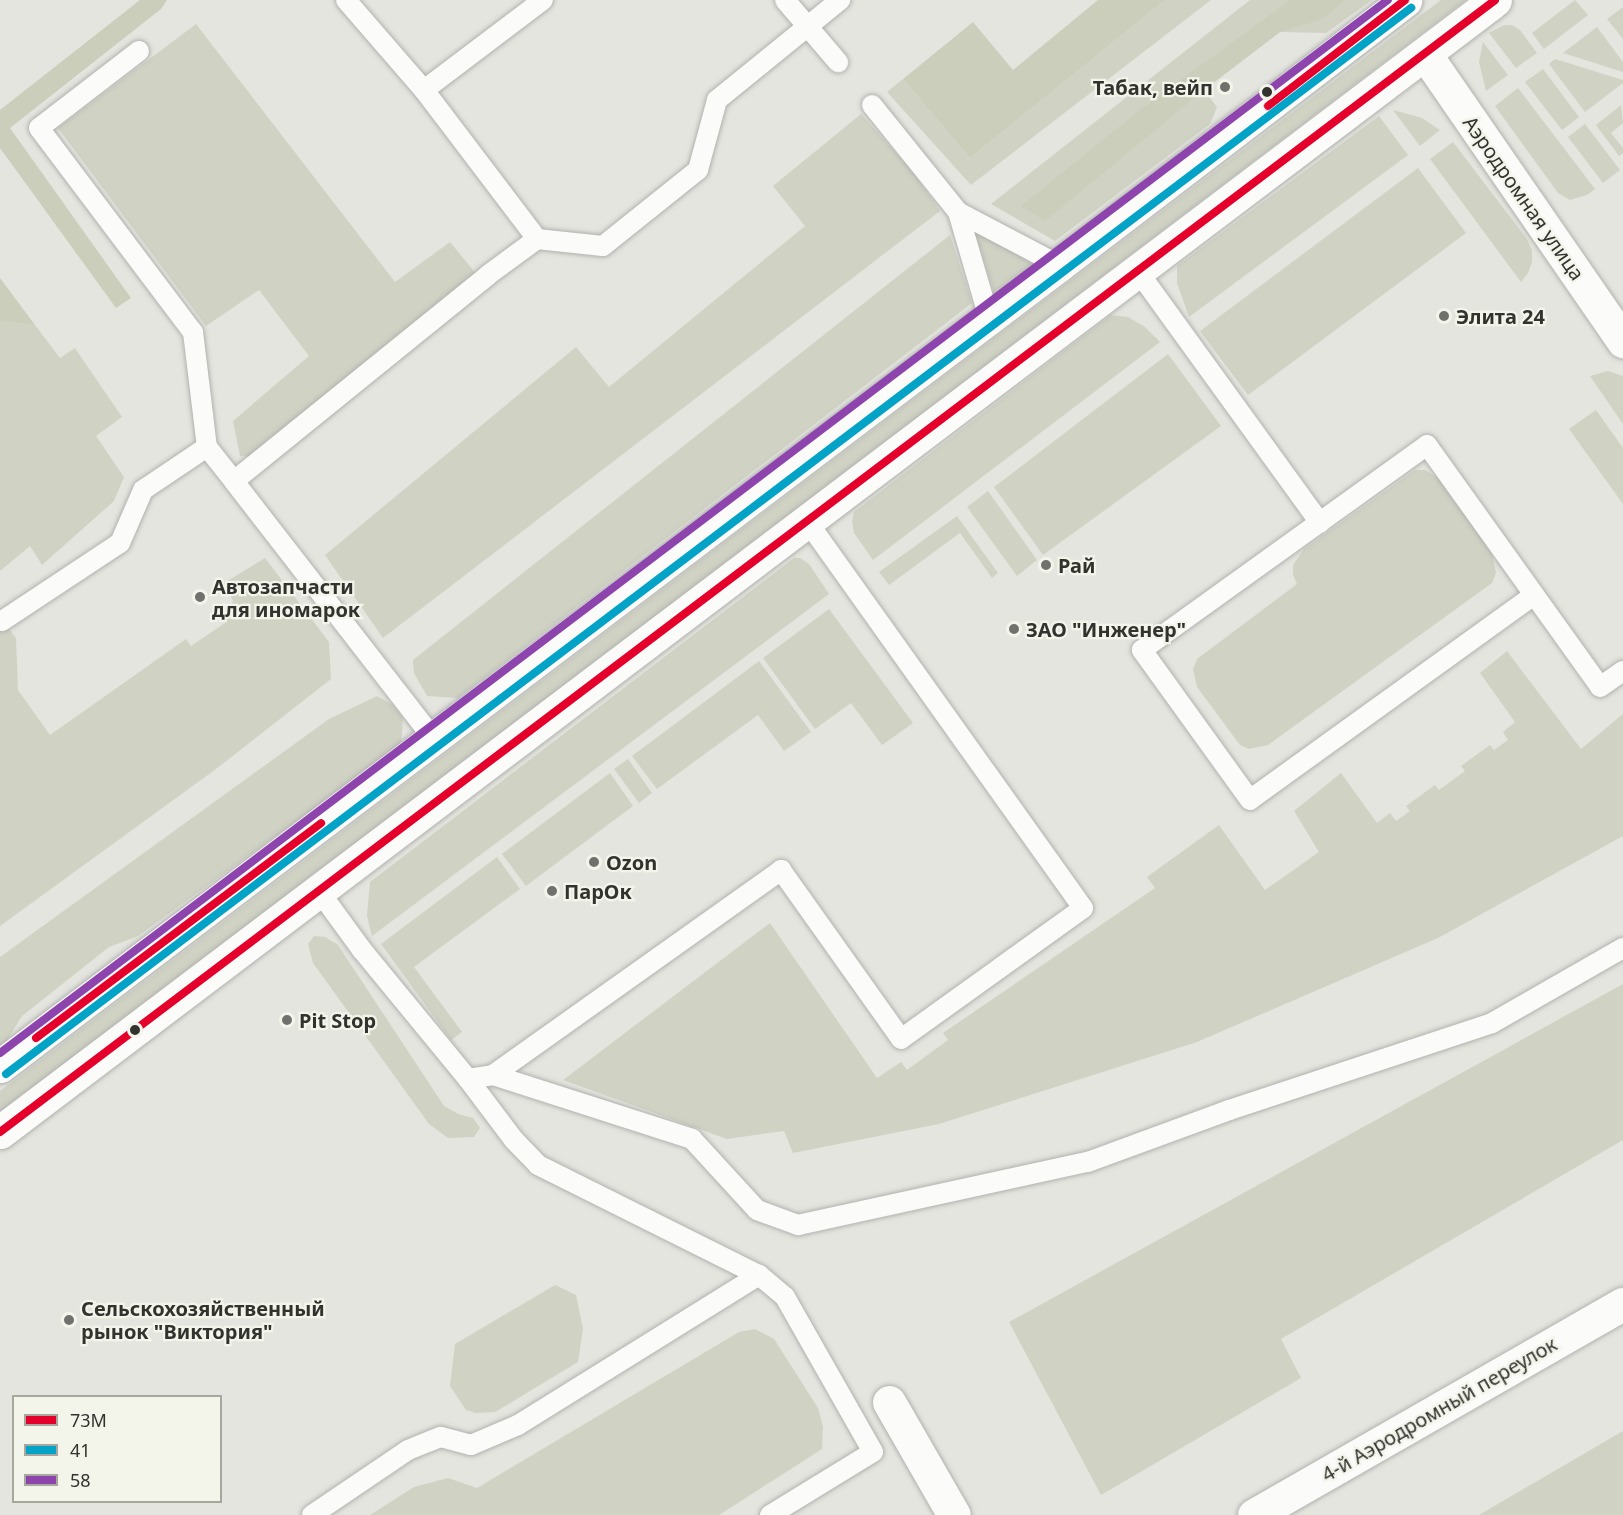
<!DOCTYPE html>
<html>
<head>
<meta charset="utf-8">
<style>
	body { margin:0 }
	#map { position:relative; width:1623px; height:1515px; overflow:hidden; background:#e4e5df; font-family:"Noto Sans",sans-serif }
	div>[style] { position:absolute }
	.green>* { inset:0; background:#d0d2c4 }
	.forest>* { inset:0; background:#cbceba }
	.roads { filter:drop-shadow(0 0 2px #b1b2ae) drop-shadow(0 0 2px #b1b2ae) }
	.lane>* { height:20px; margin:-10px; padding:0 10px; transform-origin:10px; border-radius:10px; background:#fbfbfa }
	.street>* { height:33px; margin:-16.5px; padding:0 16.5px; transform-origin:16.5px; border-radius:16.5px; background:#fbfbfa }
	.secondary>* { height:33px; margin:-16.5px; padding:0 16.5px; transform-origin:16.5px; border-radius:16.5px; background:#fbfbfa }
	.primary>* { height:33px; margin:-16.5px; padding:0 16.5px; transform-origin:16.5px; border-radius:16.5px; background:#fbfbfa }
	.bus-1>* { height:8px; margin:-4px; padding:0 4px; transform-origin:4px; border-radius:4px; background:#e4002b }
	.bus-2>* { height:8px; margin:-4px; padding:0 4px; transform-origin:4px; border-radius:4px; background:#02a3c6 }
	.bus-3>* { height:8px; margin:-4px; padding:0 4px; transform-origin:4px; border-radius:4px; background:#8e44ad }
	.dots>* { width:16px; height:16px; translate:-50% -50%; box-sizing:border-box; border:3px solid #f3f4ea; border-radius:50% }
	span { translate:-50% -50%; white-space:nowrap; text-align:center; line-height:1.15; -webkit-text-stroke:4.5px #f3f4ea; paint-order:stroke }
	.poi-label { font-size:20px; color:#32332f; font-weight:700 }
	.right { translate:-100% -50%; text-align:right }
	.left { translate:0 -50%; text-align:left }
	.street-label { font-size:20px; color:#32332f }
	.legend { position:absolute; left:12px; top:1395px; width:210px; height:108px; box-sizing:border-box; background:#f3f4ea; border:2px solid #a6a79f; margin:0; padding:8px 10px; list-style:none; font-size:18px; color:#32332f }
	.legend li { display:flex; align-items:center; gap:12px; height:30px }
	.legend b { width:30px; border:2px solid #a6a79f }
</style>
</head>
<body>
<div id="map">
	<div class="green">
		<div style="clip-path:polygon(1165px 0,1211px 0,971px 185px,887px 92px,903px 79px,970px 158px)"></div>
		<div style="clip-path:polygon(1250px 0,1372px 0,1326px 33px,1280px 32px,1204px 90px,1217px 107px,1210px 124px,1055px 241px,991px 204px)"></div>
		<div style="clip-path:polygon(1441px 0,1466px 0,0 1114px,0 1091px)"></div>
		<div style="clip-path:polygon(1575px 0,1588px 15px,1544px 49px,1532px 33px)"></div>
		<div style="clip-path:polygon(1623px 7px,1623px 39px,1607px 19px)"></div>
		<div style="clip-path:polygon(196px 24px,395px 282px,450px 242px,477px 275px,251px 457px,240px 456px,233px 421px,309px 356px,259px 290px,206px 326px,58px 128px)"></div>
		<div style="clip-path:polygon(1504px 25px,1512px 25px,1520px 30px,1537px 53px,1516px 68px,1489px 33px)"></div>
		<div style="clip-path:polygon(1597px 27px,1623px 62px,1623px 72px,1563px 53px)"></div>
		<div style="clip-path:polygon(1483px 42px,1508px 75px,1486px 91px,1479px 62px)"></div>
		<div style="clip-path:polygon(1555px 59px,1623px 80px,1623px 83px,1585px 112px,1549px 64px)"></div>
		<div style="clip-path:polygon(1543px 69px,1579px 117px,1562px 130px,1525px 82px)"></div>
		<div style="clip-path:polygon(1518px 88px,1595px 189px,1587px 195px,1570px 200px,1558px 193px,1495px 106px)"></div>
		<div style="clip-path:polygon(1621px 105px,1623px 123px,1611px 133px,1623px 148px,1623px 153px,1619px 156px,1596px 125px)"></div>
		<div style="clip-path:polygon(1393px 110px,1422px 118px,1440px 130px,1420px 146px)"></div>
		<div style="clip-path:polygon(861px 114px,913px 172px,940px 211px,383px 638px,325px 555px,576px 347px,609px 387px,805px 226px,773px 186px)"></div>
		<div style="clip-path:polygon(1379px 116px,1408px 155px,1189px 317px,1177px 283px,1177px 266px)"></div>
		<div style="clip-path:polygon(1585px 124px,1620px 170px,1603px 183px,1568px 137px)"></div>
		<div style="clip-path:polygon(1453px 142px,1527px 239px,1532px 250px,1532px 262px,1528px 273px,1521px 282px,1430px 159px)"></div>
		<div style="clip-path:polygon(1418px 168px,1466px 233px,1248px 395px,1200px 331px)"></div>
		<div style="clip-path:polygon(974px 229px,1032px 264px,994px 292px)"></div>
		<div style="clip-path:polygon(950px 235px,972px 303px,458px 698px,427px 696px,414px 673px,413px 660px)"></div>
		<div style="clip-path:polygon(1111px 315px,1128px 317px,1145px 327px,1160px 342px,873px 560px,854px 533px,852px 521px,854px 512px)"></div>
		<div style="clip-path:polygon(0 318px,2px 321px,35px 325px,60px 358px,75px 348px,122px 417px,96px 436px,124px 477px,114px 501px,42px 565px,30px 546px,0 571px)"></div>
		<div style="clip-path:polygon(1168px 354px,1221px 426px,1043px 555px,994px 487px)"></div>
		<div style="clip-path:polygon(1608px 371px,1623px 376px,1623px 424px,1590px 376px)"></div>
		<div style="clip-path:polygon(1596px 410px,1623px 448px,1623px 504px,1569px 429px)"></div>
		<div style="clip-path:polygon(1415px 470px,1425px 470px,1441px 480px,1492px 554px,1496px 573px,1492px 583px,1268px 745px,1249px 749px,1240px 745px,1197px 687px,1193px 669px,1197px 659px,1297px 584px,1293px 575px,1293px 565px,1304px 549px)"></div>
		<div style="clip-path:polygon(988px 491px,1037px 560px,1017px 576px,967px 507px)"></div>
		<div style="clip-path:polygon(957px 516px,998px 573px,992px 578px,960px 533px,889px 585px,879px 572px)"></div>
		<div style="clip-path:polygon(265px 558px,329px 642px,331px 679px,216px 769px,0 926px,0 617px,16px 638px,18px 690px,50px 735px,186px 639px,191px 646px,225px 623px,233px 601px,224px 583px)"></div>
		<div style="clip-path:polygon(794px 558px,800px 558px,809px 564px,829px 594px,372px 936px,367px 916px,370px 882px)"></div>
		<div style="clip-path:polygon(829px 609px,913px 723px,882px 745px,851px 703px,815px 729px,763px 658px)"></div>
		<div style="clip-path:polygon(1507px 651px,1581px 749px,1623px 714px,1623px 836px,1438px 938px,1197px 1042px,939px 1124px,793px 1153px,784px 1131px,727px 1139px,563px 1080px,770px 923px,877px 1078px,901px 1062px,907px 1070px,948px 1040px,943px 1033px,1155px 888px,1147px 877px,1219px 825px,1265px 890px,1319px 852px,1294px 811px,1341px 773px,1377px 823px,1390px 813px,1396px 821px,1410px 811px,1406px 806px,1435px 785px,1439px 790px,1465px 771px,1461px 766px,1490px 745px,1494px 750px,1508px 740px,1503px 732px,1515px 722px,1480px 673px)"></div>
		<div style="clip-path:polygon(759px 661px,811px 732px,784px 751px,758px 715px,657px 789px,632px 756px)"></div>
		<div style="clip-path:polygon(377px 696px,393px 705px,403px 718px,401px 745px,138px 936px,109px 947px,22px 1016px,6px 1042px,0 1047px,0 957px,329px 719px)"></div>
		<div style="clip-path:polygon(628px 759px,652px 793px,639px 803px,614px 769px)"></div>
		<div style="clip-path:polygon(610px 773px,633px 806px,526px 886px,502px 854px)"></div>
		<div style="clip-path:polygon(497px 857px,520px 889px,414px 967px,462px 1032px,451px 1040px,381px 944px)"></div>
		<div style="clip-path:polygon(314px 936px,325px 937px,338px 945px,444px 1106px,458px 1114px,473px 1118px,480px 1128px,474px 1137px,448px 1138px,429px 1124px,313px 963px,308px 944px)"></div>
		<div style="clip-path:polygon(1623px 984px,1623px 1140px,1281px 1339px,1301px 1378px,1101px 1495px,1009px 1322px)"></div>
		<div style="clip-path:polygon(555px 1285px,576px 1295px,583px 1329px,578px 1362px,495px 1412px,476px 1413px,466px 1410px,450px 1386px,455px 1344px)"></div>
		<div style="clip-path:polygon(755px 1329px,774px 1339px,818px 1408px,823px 1427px,822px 1449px,719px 1515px,370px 1515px,414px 1487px,448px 1478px,477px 1488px,739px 1332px)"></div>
		<div style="clip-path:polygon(1623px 1431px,1623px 1515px,1479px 1515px)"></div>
	</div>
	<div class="forest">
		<div style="clip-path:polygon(140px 0,167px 0,161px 9px,10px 128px,131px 298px,116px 308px,0 148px,0 110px)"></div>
		<div style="clip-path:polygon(1098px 0,1165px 0,970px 158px,903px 79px,973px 22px,1013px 70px)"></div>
		<div style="clip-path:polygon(1290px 0,1346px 0,1320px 20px,1280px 32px,1204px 90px,1045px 221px,1021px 206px,1141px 109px)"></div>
		<div style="clip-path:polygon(0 278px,35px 325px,0 321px)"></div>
	</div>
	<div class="roads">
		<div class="lane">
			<div style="left:346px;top:0;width:119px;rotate:49.1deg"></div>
			<div style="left:424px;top:90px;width:149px;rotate:-37.1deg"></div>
			<div style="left:785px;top:0;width:82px;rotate:49.5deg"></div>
			<div style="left:139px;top:51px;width:126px;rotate:142.4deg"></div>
			<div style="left:39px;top:128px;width:256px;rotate:53deg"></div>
			<div style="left:193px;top:332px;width:116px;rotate:83.1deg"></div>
			<div style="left:424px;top:90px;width:187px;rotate:52.8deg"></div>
			<div style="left:872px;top:105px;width:137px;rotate:51.2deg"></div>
			<div style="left:958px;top:212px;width:110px;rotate:73.7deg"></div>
			<div style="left:958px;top:212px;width:114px;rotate:27.7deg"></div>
			<div style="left:1137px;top:270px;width:312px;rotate:54.1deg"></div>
			<div style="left:1534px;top:595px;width:350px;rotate:144.2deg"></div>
			<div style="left:1250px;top:800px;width:185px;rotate:-125.8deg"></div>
			<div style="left:1142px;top:650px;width:351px;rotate:-35.7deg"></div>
			<div style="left:1427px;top:445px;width:297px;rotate:54.4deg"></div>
			<div style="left:1600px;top:687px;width:28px;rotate:-35deg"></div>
			<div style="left:2px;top:621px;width:141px;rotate:-33.5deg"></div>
			<div style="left:120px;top:543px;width:58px;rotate:-66.5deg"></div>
			<div style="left:143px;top:490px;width:77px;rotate:-33.9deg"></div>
			<div style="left:207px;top:447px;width:43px;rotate:51.5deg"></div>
			<div style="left:433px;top:738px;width:325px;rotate:-127.8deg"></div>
			<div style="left:234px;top:481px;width:327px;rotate:-39deg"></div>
			<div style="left:488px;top:275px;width:61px;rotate:-36.3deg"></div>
			<div style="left:537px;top:239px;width:66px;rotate:6.1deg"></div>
			<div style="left:603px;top:246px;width:122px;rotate:-38.7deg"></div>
			<div style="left:698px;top:170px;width:73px;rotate:-74.8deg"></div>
			<div style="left:717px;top:100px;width:159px;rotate:-39.1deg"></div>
			<div style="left:319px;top:891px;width:73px;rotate:53.9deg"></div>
			<div style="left:362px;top:950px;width:167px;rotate:50.6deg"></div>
			<div style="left:468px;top:1079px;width:76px;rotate:53deg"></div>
			<div style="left:514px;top:1140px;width:35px;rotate:46deg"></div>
			<div style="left:538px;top:1165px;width:247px;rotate:26.5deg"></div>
			<div style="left:759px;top:1275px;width:34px;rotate:40deg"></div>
			<div style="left:785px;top:1297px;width:178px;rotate:60.4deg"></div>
			<div style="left:873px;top:1452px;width:121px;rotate:148.5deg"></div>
			<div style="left:493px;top:1075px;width:209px;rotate:17.8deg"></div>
			<div style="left:692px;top:1139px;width:96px;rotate:47.5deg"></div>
			<div style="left:757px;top:1210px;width:44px;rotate:20.1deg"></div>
			<div style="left:798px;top:1225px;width:297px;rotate:-12.3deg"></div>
			<div style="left:1088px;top:1162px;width:150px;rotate:-20.2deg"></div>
			<div style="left:1229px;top:1110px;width:277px;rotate:-18.3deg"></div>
			<div style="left:1492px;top:1023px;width:151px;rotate:-29.8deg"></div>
			<div style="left:468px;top:1079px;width:25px;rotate:-9deg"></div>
			<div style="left:493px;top:1075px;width:354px;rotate:-35.4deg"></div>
			<div style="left:781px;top:870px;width:207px;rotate:54.6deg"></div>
			<div style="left:901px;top:1039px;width:224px;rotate:-35.7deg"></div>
			<div style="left:1083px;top:908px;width:475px;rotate:-125.5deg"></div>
			<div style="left:312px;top:1515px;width:116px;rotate:-34.1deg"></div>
			<div style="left:408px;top:1450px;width:35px;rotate:-22deg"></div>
			<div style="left:441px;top:1437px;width:31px;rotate:15deg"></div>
			<div style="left:471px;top:1445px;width:51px;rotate:-23.1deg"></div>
			<div style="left:518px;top:1425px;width:284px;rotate:-31.9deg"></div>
		</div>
		<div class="street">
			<div style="left:889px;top:1402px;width:130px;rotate:60.1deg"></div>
			<div style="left:1254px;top:1515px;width:425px;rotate:-29.8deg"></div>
		</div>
		<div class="secondary">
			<div style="left:1425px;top:54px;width:349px;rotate:55.4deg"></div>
		</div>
		<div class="primary">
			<div style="left:0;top:1066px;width:1328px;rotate:-37.1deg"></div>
			<div style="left:1059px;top:265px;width:436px;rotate:-37.4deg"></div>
			<div style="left:0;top:1132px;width:1875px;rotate:-37.13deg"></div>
		</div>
	</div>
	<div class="bus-1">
		<div style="left:1268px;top:106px;width:173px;rotate:-37.7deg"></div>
		<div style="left:36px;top:1038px;width:357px;rotate:-37deg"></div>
		<div style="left:0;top:1132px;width:1875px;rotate:-37.13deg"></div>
	</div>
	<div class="bus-2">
		<div style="left:6px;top:1074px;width:1764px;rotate:-37.19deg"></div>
	</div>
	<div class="bus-3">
		<div style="left:0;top:1053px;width:1742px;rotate:-37.19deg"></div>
	</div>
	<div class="dots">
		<div style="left:1225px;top:87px;background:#70716d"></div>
		<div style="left:1267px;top:92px;background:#32332f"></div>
		<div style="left:1444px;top:316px;background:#70716d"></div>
		<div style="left:1046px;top:565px;background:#70716d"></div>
		<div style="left:200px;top:597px;background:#70716d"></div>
		<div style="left:1014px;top:629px;background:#70716d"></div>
		<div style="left:594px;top:862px;background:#70716d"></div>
		<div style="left:552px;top:891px;background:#70716d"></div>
		<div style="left:287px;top:1020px;background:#70716d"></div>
		<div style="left:135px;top:1030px;background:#32332f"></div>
		<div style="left:69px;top:1320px;background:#70716d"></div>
	</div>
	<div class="poi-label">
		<span class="right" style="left:1213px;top:87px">Табак, вейп</span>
		<span class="left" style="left:1456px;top:316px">Элита 24</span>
		<span class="left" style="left:1058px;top:565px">Рай</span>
		<span class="left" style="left:212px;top:598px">Автозапчасти<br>для иномарок</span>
		<span class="left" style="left:1026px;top:629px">ЗАО "Инженер"</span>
		<span class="left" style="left:606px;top:862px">Ozon</span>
		<span class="left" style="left:564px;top:891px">ПарОк</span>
		<span class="left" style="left:299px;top:1020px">Pit Stop</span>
		<span class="left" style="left:81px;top:1320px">Сельскохозяйственный<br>рынок "Виктория"</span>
	</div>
	<div class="street-label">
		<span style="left:1524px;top:198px;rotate:55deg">Аэродромная улица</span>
		<span style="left:1439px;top:1409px;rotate:-30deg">4-й Аэродромный переулок</span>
	</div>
	<ul class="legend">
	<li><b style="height:8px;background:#e4002b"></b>73М</li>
	<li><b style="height:8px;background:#02a3c6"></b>41</li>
	<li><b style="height:8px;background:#8e44ad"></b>58</li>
	</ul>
</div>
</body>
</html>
